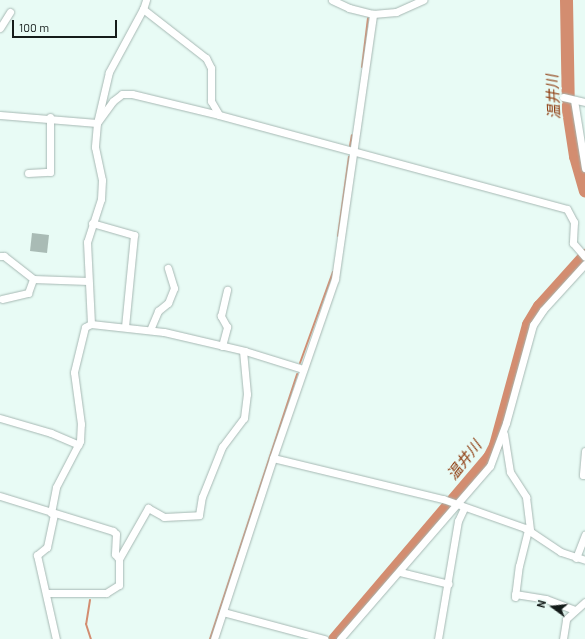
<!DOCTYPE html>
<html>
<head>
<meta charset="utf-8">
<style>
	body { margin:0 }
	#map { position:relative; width:585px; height:639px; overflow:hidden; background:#e8fbf5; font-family:Barlow,"Noto Sans JP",sans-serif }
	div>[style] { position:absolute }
	.stream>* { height:2px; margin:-1px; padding:0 1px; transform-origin:1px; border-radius:1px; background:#d38d70 }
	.river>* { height:13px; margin:-6.5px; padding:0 6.5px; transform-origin:6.5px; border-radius:6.5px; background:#d38d70 }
	.building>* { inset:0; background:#a9bbb5 }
	.roads { filter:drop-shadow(0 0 1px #a6b8b3) drop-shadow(0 0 1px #a6b8b3) }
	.minor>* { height:7px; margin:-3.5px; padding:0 3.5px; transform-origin:3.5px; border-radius:3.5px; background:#fff }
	span { translate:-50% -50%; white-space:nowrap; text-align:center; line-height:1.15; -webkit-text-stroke:4px #e8fbf5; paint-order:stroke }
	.water-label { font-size:15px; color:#8d3a0d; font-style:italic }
	.north { position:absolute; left:533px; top:587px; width:40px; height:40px; -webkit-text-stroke:3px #e8fbf5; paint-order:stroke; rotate:285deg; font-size:11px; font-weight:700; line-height:16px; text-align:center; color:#151c1a }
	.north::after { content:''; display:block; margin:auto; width:14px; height:18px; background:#151c1a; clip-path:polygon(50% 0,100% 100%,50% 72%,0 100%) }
	.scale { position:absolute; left:12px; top:20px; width:105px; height:18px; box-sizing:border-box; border:2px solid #151c1a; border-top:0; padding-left:5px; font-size:12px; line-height:14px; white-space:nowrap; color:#151c1a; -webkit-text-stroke:3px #e8fbf5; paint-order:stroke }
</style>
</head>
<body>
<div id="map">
	<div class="stream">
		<div style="left:362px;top:67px;width:49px;rotate:-83deg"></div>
		<div style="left:350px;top:146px;width:11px;rotate:-80deg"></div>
		<div style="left:338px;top:236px;width:80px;rotate:-82.1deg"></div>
		<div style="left:300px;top:363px;width:97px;rotate:-70.1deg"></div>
		<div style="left:90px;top:600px;width:24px;rotate:99deg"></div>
		<div style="left:86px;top:624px;width:16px;rotate:72deg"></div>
		<div style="left:210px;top:639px;width:279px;rotate:-71.8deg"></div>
	</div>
	<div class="river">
		<div style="left:566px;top:0;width:110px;rotate:89deg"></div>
		<div style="left:568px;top:110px;width:47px;rotate:81.3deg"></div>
		<div style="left:575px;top:156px;width:36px;rotate:74deg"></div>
		<div style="left:334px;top:639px;width:239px;rotate:-49.6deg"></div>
		<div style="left:489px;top:457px;width:13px;rotate:-63deg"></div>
		<div style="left:495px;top:445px;width:125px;rotate:-74.7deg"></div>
		<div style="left:528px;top:324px;width:21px;rotate:-59deg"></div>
		<div style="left:539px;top:306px;width:69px;rotate:-48deg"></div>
	</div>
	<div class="building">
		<div style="clip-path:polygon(32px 233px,49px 235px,47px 253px,30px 251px)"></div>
	</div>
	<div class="roads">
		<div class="minor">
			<div style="left:146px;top:0;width:9px;rotate:108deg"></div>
			<div style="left:143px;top:9px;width:80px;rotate:37.9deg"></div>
			<div style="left:206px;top:58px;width:11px;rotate:63deg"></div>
			<div style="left:211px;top:68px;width:33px;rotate:90deg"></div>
			<div style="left:211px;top:101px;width:16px;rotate:60deg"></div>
			<div style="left:219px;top:115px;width:360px;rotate:15.1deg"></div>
			<div style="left:567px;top:209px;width:15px;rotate:62deg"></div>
			<div style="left:574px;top:222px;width:21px;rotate:93deg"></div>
			<div style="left:573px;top:243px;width:18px;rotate:49deg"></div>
			<div style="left:332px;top:0;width:19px;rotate:25deg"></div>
			<div style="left:349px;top:8px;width:25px;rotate:14deg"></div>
			<div style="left:373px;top:14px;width:23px;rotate:-5deg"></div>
			<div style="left:396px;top:12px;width:30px;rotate:-24deg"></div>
			<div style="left:143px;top:9px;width:72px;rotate:118.4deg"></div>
			<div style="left:109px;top:72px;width:52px;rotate:103.2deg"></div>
			<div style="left:97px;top:123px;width:24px;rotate:95deg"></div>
			<div style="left:95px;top:147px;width:34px;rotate:78deg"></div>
			<div style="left:102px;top:180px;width:19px;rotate:93deg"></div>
			<div style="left:101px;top:199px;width:45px;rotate:108deg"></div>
			<div style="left:87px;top:242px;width:82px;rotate:87.2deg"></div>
			<div style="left:91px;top:324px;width:73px;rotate:6.3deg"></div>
			<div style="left:164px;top:332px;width:83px;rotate:13.2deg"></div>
			<div style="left:245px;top:351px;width:61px;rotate:17.2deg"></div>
			<div style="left:0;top:28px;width:19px;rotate:-58deg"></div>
			<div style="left:563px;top:97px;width:23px;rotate:13deg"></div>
			<div style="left:574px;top:100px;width:69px;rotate:80.8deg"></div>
			<div style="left:0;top:115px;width:97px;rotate:4.7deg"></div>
			<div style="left:97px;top:123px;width:27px;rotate:-54deg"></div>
			<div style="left:113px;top:101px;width:11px;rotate:-38deg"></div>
			<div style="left:122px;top:94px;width:10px"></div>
			<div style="left:132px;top:94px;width:89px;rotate:13.6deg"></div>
			<div style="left:28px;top:173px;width:22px;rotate:-3deg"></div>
			<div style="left:50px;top:172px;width:55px;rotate:-90deg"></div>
			<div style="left:92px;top:223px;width:44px;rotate:15.9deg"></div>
			<div style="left:134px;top:235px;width:92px;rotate:95.6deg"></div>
			<div style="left:0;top:256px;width:4px"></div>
			<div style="left:4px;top:256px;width:37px;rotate:38deg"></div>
			<div style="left:33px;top:279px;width:55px;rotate:2.1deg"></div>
			<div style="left:2px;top:299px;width:27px;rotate:-13deg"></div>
			<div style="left:28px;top:293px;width:15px;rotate:-70deg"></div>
			<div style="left:150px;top:330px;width:21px;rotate:-67deg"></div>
			<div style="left:158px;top:311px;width:13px;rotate:-39deg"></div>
			<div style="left:168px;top:303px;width:16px;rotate:-68deg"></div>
			<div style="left:174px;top:288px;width:21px;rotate:-107deg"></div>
			<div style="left:222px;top:346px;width:20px;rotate:-75deg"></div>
			<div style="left:227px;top:327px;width:13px;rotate:-119deg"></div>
			<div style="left:221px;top:316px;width:27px;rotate:-77deg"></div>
			<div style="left:0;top:418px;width:53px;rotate:16.4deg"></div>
			<div style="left:51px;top:433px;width:30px;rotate:23deg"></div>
			<div style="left:504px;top:434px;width:38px;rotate:81deg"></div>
			<div style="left:510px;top:472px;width:30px;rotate:57deg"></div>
			<div style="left:526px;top:497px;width:35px;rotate:83deg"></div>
			<div style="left:585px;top:451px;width:24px;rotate:95deg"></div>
			<div style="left:583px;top:475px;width:2px"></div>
			<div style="left:273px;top:458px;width:175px;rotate:13.6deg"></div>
			<div style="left:443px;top:499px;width:87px;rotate:19.5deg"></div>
			<div style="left:525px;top:528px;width:43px;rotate:33.7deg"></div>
			<div style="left:561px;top:552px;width:25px;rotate:18deg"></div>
			<div style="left:0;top:496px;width:118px;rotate:17.2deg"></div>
			<div style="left:113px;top:531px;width:4px;rotate:45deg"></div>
			<div style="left:116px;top:534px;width:20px;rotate:93deg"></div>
			<div style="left:115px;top:554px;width:6px;rotate:51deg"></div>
			<div style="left:51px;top:513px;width:26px;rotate:-79deg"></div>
			<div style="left:56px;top:487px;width:52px;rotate:-62.4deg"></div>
			<div style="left:80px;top:441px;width:17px;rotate:-87deg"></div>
			<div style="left:81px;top:424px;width:52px;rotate:-97.7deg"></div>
			<div style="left:74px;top:372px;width:46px;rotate:-76.3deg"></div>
			<div style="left:85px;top:327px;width:7px;rotate:-27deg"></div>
			<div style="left:54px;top:514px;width:34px;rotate:102deg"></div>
			<div style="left:47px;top:547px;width:13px;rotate:141deg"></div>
			<div style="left:37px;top:555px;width:86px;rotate:77.3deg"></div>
			<div style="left:576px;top:558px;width:25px;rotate:-69deg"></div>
			<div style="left:400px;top:572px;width:50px;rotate:13.8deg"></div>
			<div style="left:47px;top:593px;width:59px"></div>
			<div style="left:106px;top:593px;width:15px;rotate:-32deg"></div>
			<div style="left:119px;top:585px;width:26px;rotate:-90deg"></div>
			<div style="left:119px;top:559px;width:59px;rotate:-60.4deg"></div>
			<div style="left:148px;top:508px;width:18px;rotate:29deg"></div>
			<div style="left:164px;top:517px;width:35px;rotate:-3deg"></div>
			<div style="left:199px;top:515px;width:18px;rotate:-81deg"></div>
			<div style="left:202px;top:497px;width:54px;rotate:-68.2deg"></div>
			<div style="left:222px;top:447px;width:36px;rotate:-53deg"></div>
			<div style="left:244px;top:418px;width:24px;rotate:-83deg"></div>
			<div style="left:247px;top:394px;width:43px;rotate:-95.3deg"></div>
			<div style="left:515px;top:594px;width:31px;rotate:9deg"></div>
			<div style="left:546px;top:599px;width:31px;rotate:21deg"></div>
			<div style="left:515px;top:597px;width:31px;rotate:-83deg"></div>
			<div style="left:519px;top:566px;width:37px;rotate:-76deg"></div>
			<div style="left:223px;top:612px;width:105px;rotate:15deg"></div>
			<div style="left:214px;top:639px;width:190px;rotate:-71.9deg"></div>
			<div style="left:273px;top:458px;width:189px;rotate:-70.9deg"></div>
			<div style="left:335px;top:279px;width:268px;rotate:-81.8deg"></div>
			<div style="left:340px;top:639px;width:229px;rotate:-49.1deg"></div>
			<div style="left:490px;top:466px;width:46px;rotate:-69.6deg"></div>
			<div style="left:506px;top:423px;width:102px;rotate:-74.6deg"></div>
			<div style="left:533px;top:325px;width:18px;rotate:-56deg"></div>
			<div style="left:543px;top:310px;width:62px;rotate:-47.6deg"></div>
			<div style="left:438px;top:639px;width:120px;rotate:-80.4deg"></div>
			<div style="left:458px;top:521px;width:14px;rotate:-65deg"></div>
			<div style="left:563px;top:639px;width:20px;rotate:-81deg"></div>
			<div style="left:566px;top:619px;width:25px;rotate:-42deg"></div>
		</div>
	</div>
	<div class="water-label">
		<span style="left:553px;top:97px;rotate:-93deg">温井川</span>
		<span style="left:464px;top:460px;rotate:-52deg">温井川</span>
	</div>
	<div class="north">N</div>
	<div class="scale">100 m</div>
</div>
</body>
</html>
